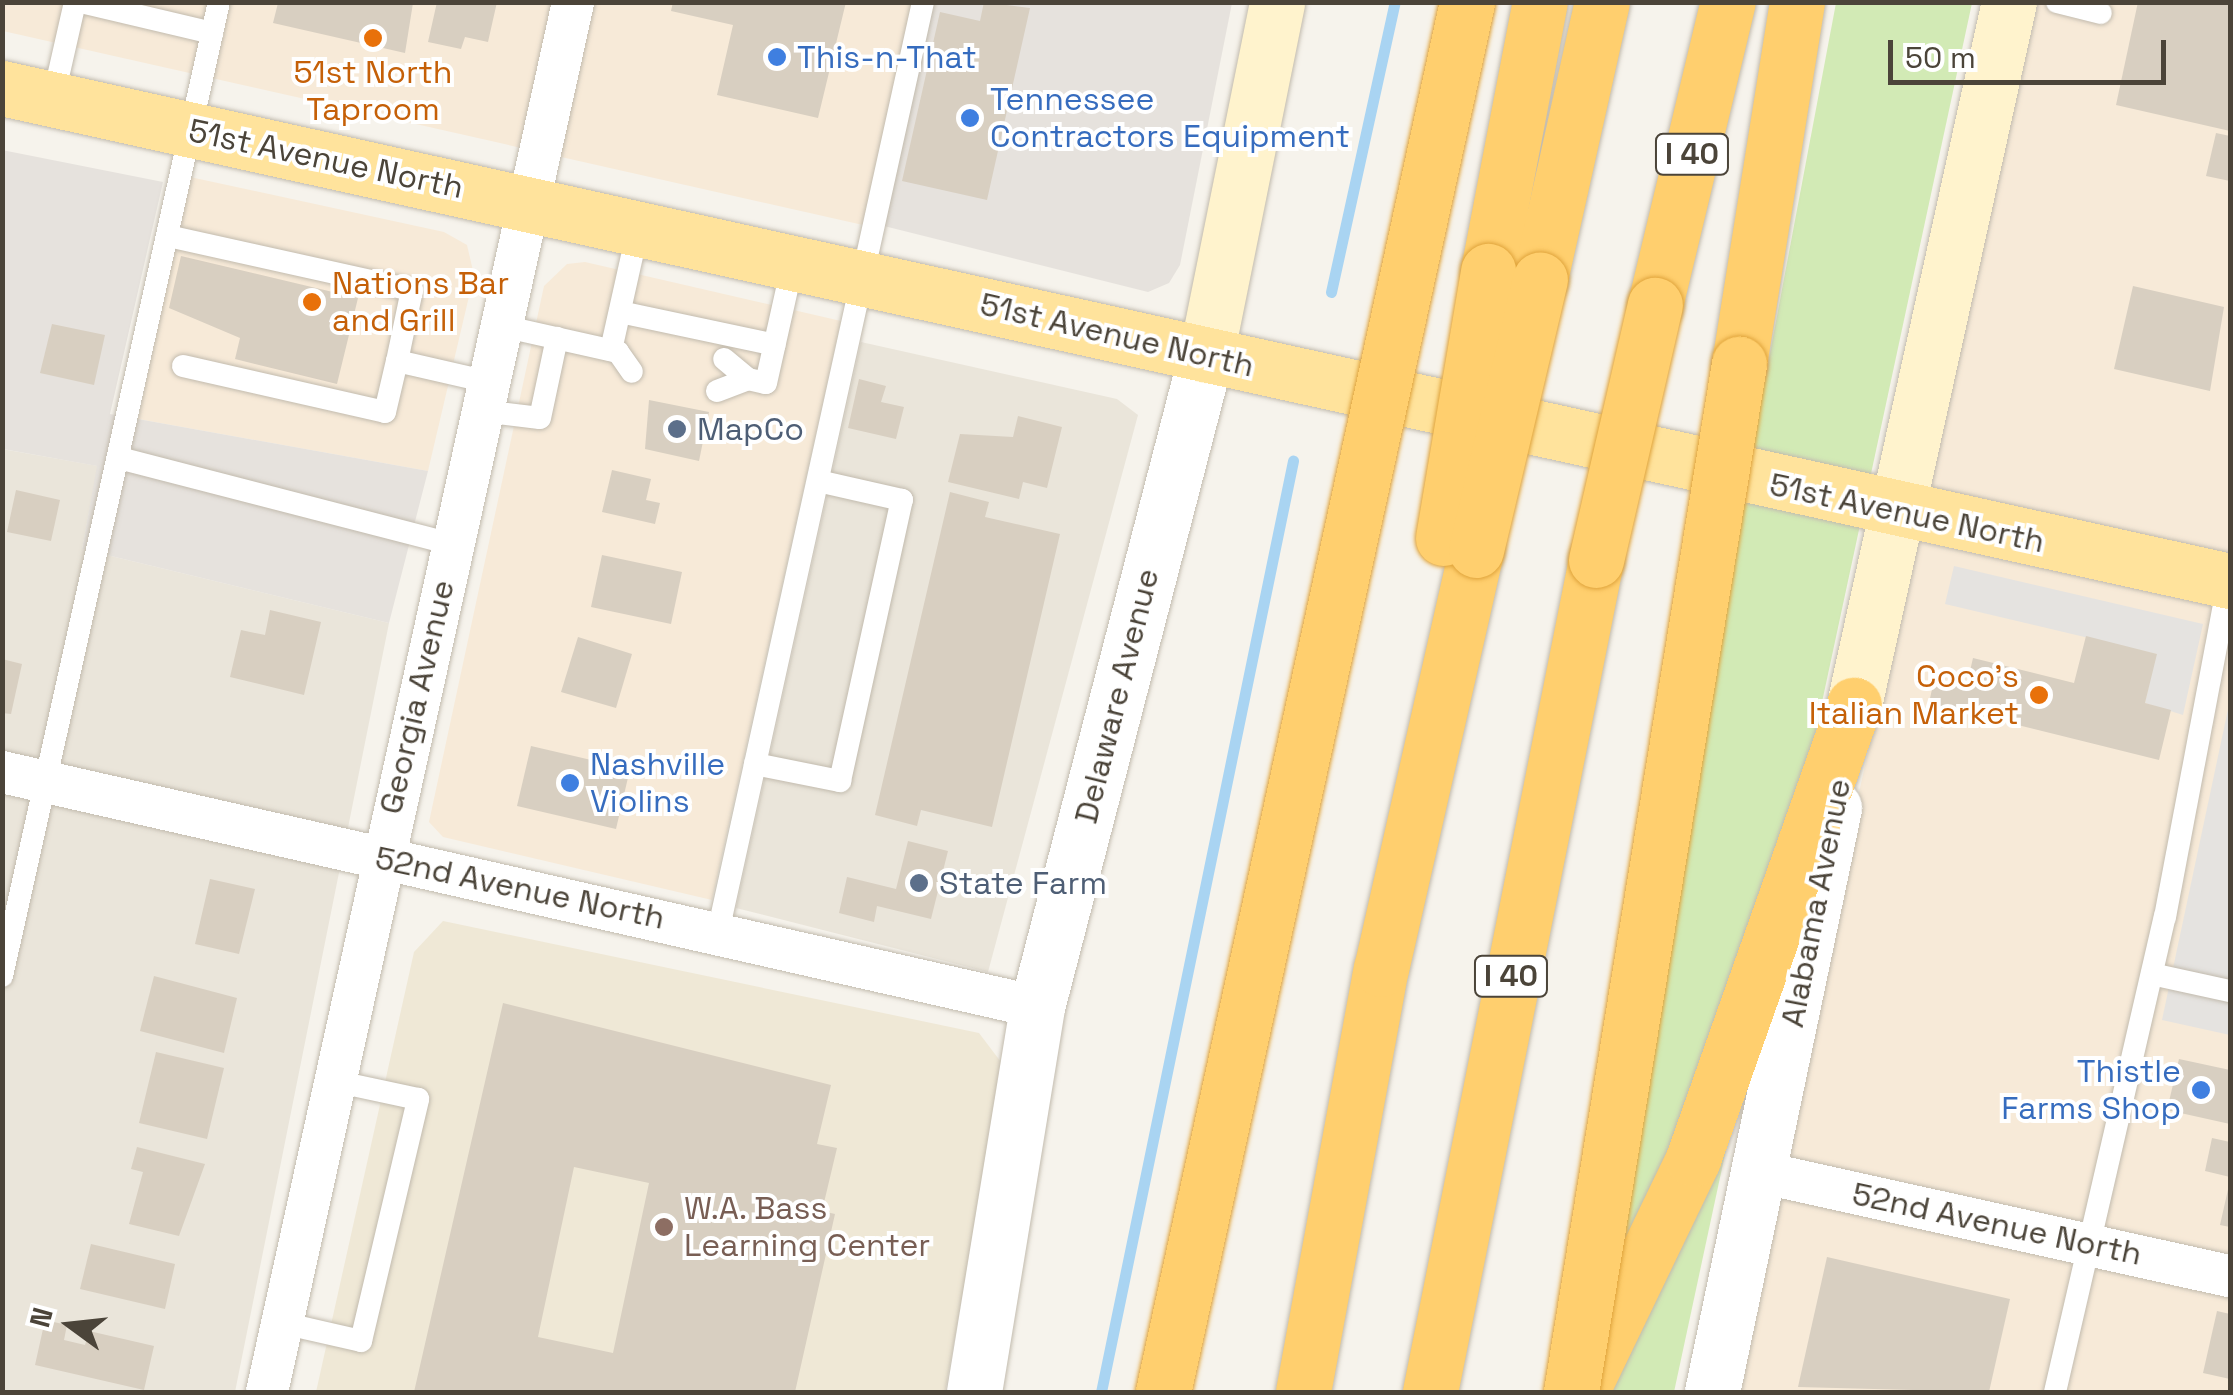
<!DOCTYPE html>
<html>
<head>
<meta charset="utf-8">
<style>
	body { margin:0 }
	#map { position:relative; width:2233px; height:1395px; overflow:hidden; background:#f6f3ec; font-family:"Space Grotesk",sans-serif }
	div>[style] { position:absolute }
	.residential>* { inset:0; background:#eae5da }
	.commercial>* { inset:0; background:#f7ead8 }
	.industrial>* { inset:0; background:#e6e2dd }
	.education>* { inset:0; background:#efe8d6 }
	.green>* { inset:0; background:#d2eab5 }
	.parking>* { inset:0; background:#e5e3e0 }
	.stream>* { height:11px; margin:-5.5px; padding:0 5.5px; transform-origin:5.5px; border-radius:5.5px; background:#a9d4f2 }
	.building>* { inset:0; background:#d8cfc1 }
	.roads { filter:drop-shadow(0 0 2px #c2bbae) drop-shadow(0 0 2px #c2bbae) }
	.service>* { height:22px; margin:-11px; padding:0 11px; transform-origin:11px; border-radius:11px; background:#fff }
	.minor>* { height:42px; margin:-21px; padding:0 21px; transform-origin:21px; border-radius:21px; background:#fff }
	.tertiary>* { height:55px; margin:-27.5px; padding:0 27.5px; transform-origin:27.5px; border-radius:27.5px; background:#fff }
	.secondary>* { height:55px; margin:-27.5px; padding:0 27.5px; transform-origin:27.5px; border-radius:27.5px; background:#fff3cd }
	.primary>* { height:55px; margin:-27.5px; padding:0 27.5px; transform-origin:27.5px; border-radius:27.5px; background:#ffe39c }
	.motorway>* { height:55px; margin:-27.5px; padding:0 27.5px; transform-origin:27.5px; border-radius:27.5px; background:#ffcf6e }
	.bridges { filter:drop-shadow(0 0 2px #e0a43c) drop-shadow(0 0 2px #e0a43c) }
	.motorway-bridge>* { height:55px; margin:-27.5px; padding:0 27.5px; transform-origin:27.5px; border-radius:27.5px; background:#ffcf6e }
	.dots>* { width:28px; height:28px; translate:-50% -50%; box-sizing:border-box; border:5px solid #fff; border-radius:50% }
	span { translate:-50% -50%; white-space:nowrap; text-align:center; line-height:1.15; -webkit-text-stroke:8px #fff; paint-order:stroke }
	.shield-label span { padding:2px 8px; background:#fff; border:2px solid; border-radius:8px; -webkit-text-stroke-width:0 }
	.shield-label { font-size:30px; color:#4b4439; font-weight:700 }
	.shop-label { font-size:32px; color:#366cbe }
	.left { translate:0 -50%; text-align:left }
	.right { translate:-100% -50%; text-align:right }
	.food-label { font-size:32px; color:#c56008 }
	.street-label { font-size:32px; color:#4b4439 }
	.service-label { font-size:32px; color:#4e5e75 }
	.education-label { font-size:32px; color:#785e54 }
	.frame { position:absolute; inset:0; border:5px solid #4b4439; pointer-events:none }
	.north { position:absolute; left:20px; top:1275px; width:100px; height:100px; -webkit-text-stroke:8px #fff; paint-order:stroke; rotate:285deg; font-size:28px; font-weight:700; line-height:40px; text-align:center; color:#4b4439 }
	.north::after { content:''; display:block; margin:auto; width:35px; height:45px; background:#4b4439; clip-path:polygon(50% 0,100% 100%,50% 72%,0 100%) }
	.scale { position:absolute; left:1888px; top:40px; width:278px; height:45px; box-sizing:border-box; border:5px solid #4b4439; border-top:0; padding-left:12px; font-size:30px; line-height:35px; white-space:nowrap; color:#4b4439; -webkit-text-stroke:8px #fff; paint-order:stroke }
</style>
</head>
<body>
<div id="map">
	<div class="residential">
		<div style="clip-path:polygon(861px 342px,1117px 399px,1138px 415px,988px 972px,736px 908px)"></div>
		<div style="clip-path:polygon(2px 449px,98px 466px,82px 549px,389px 623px,235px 1392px,3px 1392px)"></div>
	</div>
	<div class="commercial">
		<div style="clip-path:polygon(3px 2px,912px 3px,863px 225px,3px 31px)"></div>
		<div style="clip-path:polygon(2038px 3px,2230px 3px,2230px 1392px,1723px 1392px)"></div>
		<div style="clip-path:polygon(190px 177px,444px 232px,467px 245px,474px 275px,428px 471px,138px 419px)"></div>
		<div style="clip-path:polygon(585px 262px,841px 321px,712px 900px,443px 837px,429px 822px,544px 286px,567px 264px)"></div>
	</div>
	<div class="industrial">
		<div style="clip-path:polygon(932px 3px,1232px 3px,1180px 265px,1169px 283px,1148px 292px,884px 226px)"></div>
		<div style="clip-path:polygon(2px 150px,163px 182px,110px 414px,428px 471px,389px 623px,82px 549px,97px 466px,3px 449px)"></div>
	</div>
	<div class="education">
		<div style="clip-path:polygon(443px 921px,979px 1033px,1004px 1066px,945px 1392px,316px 1392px,414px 952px)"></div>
	</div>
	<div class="green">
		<div style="clip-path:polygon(1836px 3px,1972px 3px,1674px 1392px,1574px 1392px)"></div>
	</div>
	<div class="parking">
		<div style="clip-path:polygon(1954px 566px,2203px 624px,2183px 715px,2145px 703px,2156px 654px,1945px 604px)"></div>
		<div style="clip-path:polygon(2230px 700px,2230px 1035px,2162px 1020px)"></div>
	</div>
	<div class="stream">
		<div style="left:1331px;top:292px;width:297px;rotate:-77.6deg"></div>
		<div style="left:1101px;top:1392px;width:951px;rotate:-78.35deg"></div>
	</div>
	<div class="building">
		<div style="clip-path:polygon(437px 2px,497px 2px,488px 42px,465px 37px,461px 49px,428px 42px)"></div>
		<div style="clip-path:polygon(673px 2px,846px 2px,818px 118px,717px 95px,733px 25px,671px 11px)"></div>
		<div style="clip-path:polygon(984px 2px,1030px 8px,987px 200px,902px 181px,940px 12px,980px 21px)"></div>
		<div style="clip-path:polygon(2138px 2px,2230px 2px,2230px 131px,2116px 105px)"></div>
		<div style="clip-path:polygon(278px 3px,413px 3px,405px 53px,273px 23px)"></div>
		<div style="clip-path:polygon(2216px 133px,2230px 136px,2230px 181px,2206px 176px)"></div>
		<div style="clip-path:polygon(181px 256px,358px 298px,337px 384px,235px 359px,240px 338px,169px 308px)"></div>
		<div style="clip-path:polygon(2133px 286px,2224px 307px,2210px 391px,2114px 369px)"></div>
		<div style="clip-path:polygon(52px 324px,105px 335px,94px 385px,40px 373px)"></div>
		<div style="clip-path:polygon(859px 379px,886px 386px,881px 402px,904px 407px,896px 439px,848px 428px)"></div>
		<div style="clip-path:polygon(649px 400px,709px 412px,699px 461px,645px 449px)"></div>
		<div style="clip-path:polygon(1018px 416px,1062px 427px,1047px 488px,1023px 482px,1019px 499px,948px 482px,960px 434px,1013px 437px)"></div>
		<div style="clip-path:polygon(612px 470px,651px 479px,646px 500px,660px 503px,655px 524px,602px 512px)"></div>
		<div style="clip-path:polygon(16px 490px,60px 500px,51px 541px,7px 532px)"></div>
		<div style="clip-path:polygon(950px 492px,989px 502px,985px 517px,1060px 534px,992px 827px,921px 810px,917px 826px,875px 815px)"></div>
		<div style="clip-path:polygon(602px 555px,682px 572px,671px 624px,591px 607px)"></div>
		<div style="clip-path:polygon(270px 610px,321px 622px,304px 695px,230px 677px,241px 630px,265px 635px)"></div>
		<div style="clip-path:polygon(2086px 636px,2157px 654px,2145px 703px,2171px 710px,2159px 760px,1929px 703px,1934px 680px,1966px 688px,1973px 658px,2074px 683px)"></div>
		<div style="clip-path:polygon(578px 637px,632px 654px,616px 708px,561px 692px)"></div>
		<div style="clip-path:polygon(2px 659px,22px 664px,11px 714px,2px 713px)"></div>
		<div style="clip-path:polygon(531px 746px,630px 769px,616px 829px,517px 806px)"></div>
		<div style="clip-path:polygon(908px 841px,948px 851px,931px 919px,877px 906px,874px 922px,839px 913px,847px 877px,896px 889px)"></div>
		<div style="clip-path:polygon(210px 879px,255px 889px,239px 954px,195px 944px)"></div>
		<div style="clip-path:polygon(154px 976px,237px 998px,224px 1053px,140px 1031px)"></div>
		<div style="clip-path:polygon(evenodd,503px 1003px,831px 1085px,817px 1144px,837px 1148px,822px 1211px,835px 1214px,795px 1392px,414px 1392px,503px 1003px,574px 1167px,649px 1183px,613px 1353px,538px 1337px,574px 1167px)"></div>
		<div style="clip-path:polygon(156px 1052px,224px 1068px,207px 1139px,139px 1123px)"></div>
		<div style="clip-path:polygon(2179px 1059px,2230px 1070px,2230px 1124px,2167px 1110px)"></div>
		<div style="clip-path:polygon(2212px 1138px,2230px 1142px,2230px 1177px,2205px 1171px)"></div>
		<div style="clip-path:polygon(137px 1147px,205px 1164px,179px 1236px,129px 1224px,143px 1172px,131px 1169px)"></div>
		<div style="clip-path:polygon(2229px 1185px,2230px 1185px,2230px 1227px,2220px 1225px)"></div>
		<div style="clip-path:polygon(91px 1244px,175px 1264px,165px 1309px,80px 1289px)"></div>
		<div style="clip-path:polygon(1827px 1257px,2010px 1299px,1989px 1392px,1798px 1387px)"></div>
		<div style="clip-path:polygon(2217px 1311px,2230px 1314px,2230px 1379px,2203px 1373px)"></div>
		<div style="clip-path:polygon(45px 1320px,67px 1325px,64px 1340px,85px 1345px,89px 1331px,154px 1346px,144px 1390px,35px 1365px)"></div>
	</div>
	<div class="roads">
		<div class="service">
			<div style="left:81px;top:2px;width:135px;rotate:13.3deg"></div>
			<div style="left:2057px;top:2px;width:45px;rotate:14deg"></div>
			<div style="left:53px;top:99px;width:99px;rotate:-77.2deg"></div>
			<div style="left:168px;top:236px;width:250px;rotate:12.5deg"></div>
			<div style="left:412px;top:290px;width:73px;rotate:101.9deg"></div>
			<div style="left:397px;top:361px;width:94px;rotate:12.9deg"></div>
			<div style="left:620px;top:312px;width:158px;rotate:12deg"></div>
			<div style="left:502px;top:326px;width:119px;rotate:12.6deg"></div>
			<div style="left:618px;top:352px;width:24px;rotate:55deg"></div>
			<div style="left:611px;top:350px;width:124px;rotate:-77.4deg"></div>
			<div style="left:183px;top:366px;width:207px;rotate:12.8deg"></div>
			<div style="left:385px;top:412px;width:52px;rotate:-76.8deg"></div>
			<div style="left:748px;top:379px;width:18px;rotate:13deg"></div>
			<div style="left:766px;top:383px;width:124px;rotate:-77.4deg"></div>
			<div style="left:717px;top:391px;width:33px;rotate:-21deg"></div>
			<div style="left:748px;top:379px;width:31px;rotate:-140deg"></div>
			<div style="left:482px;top:411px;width:58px;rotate:6.9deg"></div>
			<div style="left:540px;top:418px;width:82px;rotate:-78deg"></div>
			<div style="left:119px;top:458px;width:344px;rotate:14.5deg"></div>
			<div style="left:755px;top:764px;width:87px;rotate:11.3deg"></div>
			<div style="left:840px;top:781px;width:288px;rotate:-77.6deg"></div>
			<div style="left:902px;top:500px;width:86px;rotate:-167.3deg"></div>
			<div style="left:718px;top:932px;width:952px;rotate:-77.57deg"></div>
			<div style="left:2152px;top:974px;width:80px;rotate:12.3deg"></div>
			<div style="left:2px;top:976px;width:998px;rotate:-77.44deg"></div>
			<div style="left:282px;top:1323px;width:81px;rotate:12.8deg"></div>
			<div style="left:361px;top:1341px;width:249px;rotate:-76.7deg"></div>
			<div style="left:418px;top:1099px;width:86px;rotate:-167.9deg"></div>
			<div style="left:2055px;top:1392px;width:488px;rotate:-77deg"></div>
			<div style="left:2165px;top:917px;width:344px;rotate:-79.3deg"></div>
		</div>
		<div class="minor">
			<div style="left:2px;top:772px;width:1061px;rotate:12.79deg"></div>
			<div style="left:1764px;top:1173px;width:477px;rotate:12.5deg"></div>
			<div style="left:267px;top:1392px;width:1423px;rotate:-77.58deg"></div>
		</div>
		<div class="tertiary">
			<div style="left:974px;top:1392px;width:390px;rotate:-80.7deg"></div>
			<div style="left:1037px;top:1007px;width:674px;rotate:-75.47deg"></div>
			<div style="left:1712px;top:1392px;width:597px;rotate:-78.2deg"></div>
		</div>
		<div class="secondary">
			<div style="left:1206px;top:355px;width:360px;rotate:-78.6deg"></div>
			<div style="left:1854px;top:705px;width:720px;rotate:-77.57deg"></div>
		</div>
		<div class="primary">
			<div style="left:2px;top:88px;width:2282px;rotate:12.48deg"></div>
		</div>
		<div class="motorway">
			<div style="left:1488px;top:271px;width:274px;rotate:-79.1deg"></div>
			<div style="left:1540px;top:279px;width:284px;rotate:-77.4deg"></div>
			<div style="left:1655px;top:305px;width:312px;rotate:-76.5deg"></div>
			<div style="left:1739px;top:364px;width:367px;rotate:-80.9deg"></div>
			<div style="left:1303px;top:1392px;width:430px;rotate:-79.6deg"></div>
			<div style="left:1381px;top:969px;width:430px;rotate:-77.2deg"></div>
			<div style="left:1430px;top:1392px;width:848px;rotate:-78.72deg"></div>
			<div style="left:1581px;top:1392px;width:259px;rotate:-64.3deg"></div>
			<div style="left:1693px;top:1159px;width:482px;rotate:-70.5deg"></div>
		</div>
	</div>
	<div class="bridges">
		<div class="motorway-bridge">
			<div style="left:1443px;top:538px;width:271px;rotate:-80.4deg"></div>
			<div style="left:1476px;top:550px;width:278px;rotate:-76.7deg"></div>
			<div style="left:1596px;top:560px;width:262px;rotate:-77deg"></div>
			<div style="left:1163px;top:1392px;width:1423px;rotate:-77.66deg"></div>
			<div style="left:1571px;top:1392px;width:1042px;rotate:-80.72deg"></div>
		</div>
	</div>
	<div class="dots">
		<div style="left:373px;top:38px;background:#e8710a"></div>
		<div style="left:777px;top:57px;background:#3f7fe0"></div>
		<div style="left:970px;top:118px;background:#3f7fe0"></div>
		<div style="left:312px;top:302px;background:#e8710a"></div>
		<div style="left:677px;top:429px;background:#5c6f8a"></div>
		<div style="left:2039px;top:695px;background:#e8710a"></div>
		<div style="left:570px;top:783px;background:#3f7fe0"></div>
		<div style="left:919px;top:883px;background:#5c6f8a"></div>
		<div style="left:2201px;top:1090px;background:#3f7fe0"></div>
		<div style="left:664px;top:1227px;background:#8d6e63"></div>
	</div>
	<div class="shield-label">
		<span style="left:1692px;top:154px">I 40</span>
		<span style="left:1511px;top:976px">I 40</span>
	</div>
	<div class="shop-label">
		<span class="left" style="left:797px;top:57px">This-n-That</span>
		<span class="left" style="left:990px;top:118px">Tennessee<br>Contractors Equipment</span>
		<span class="left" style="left:590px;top:783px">Nashville<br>Violins</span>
		<span class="right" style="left:2181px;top:1090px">Thistle<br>Farms Shop</span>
	</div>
	<div class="food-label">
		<span style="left:373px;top:91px">51st North<br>Taproom</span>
		<span class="left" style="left:332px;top:302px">Nations Bar<br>and Grill</span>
		<span class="right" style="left:2019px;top:695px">Coco's<br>Italian Market</span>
	</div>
	<div class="street-label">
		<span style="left:326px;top:159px;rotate:12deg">51st Avenue North</span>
		<span style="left:1117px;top:335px;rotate:13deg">51st Avenue North</span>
		<span style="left:1907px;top:513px;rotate:12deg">51st Avenue North</span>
		<span style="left:1117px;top:696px;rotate:-76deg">Delaware Avenue</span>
		<span style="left:417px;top:697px;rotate:-77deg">Georgia Avenue</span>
		<span style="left:520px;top:888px;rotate:12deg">52nd Avenue North</span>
		<span style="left:1816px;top:903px;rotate:-79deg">Alabama Avenue</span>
		<span style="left:1997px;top:1224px;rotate:12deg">52nd Avenue North</span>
	</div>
	<div class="service-label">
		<span class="left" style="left:697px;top:429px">MapCo</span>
		<span class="left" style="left:939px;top:883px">State Farm</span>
	</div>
	<div class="education-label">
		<span class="left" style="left:684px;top:1227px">W.A. Bass<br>Learning Center</span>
	</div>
	<div class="frame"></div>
	<div class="north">N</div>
	<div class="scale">50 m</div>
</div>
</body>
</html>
